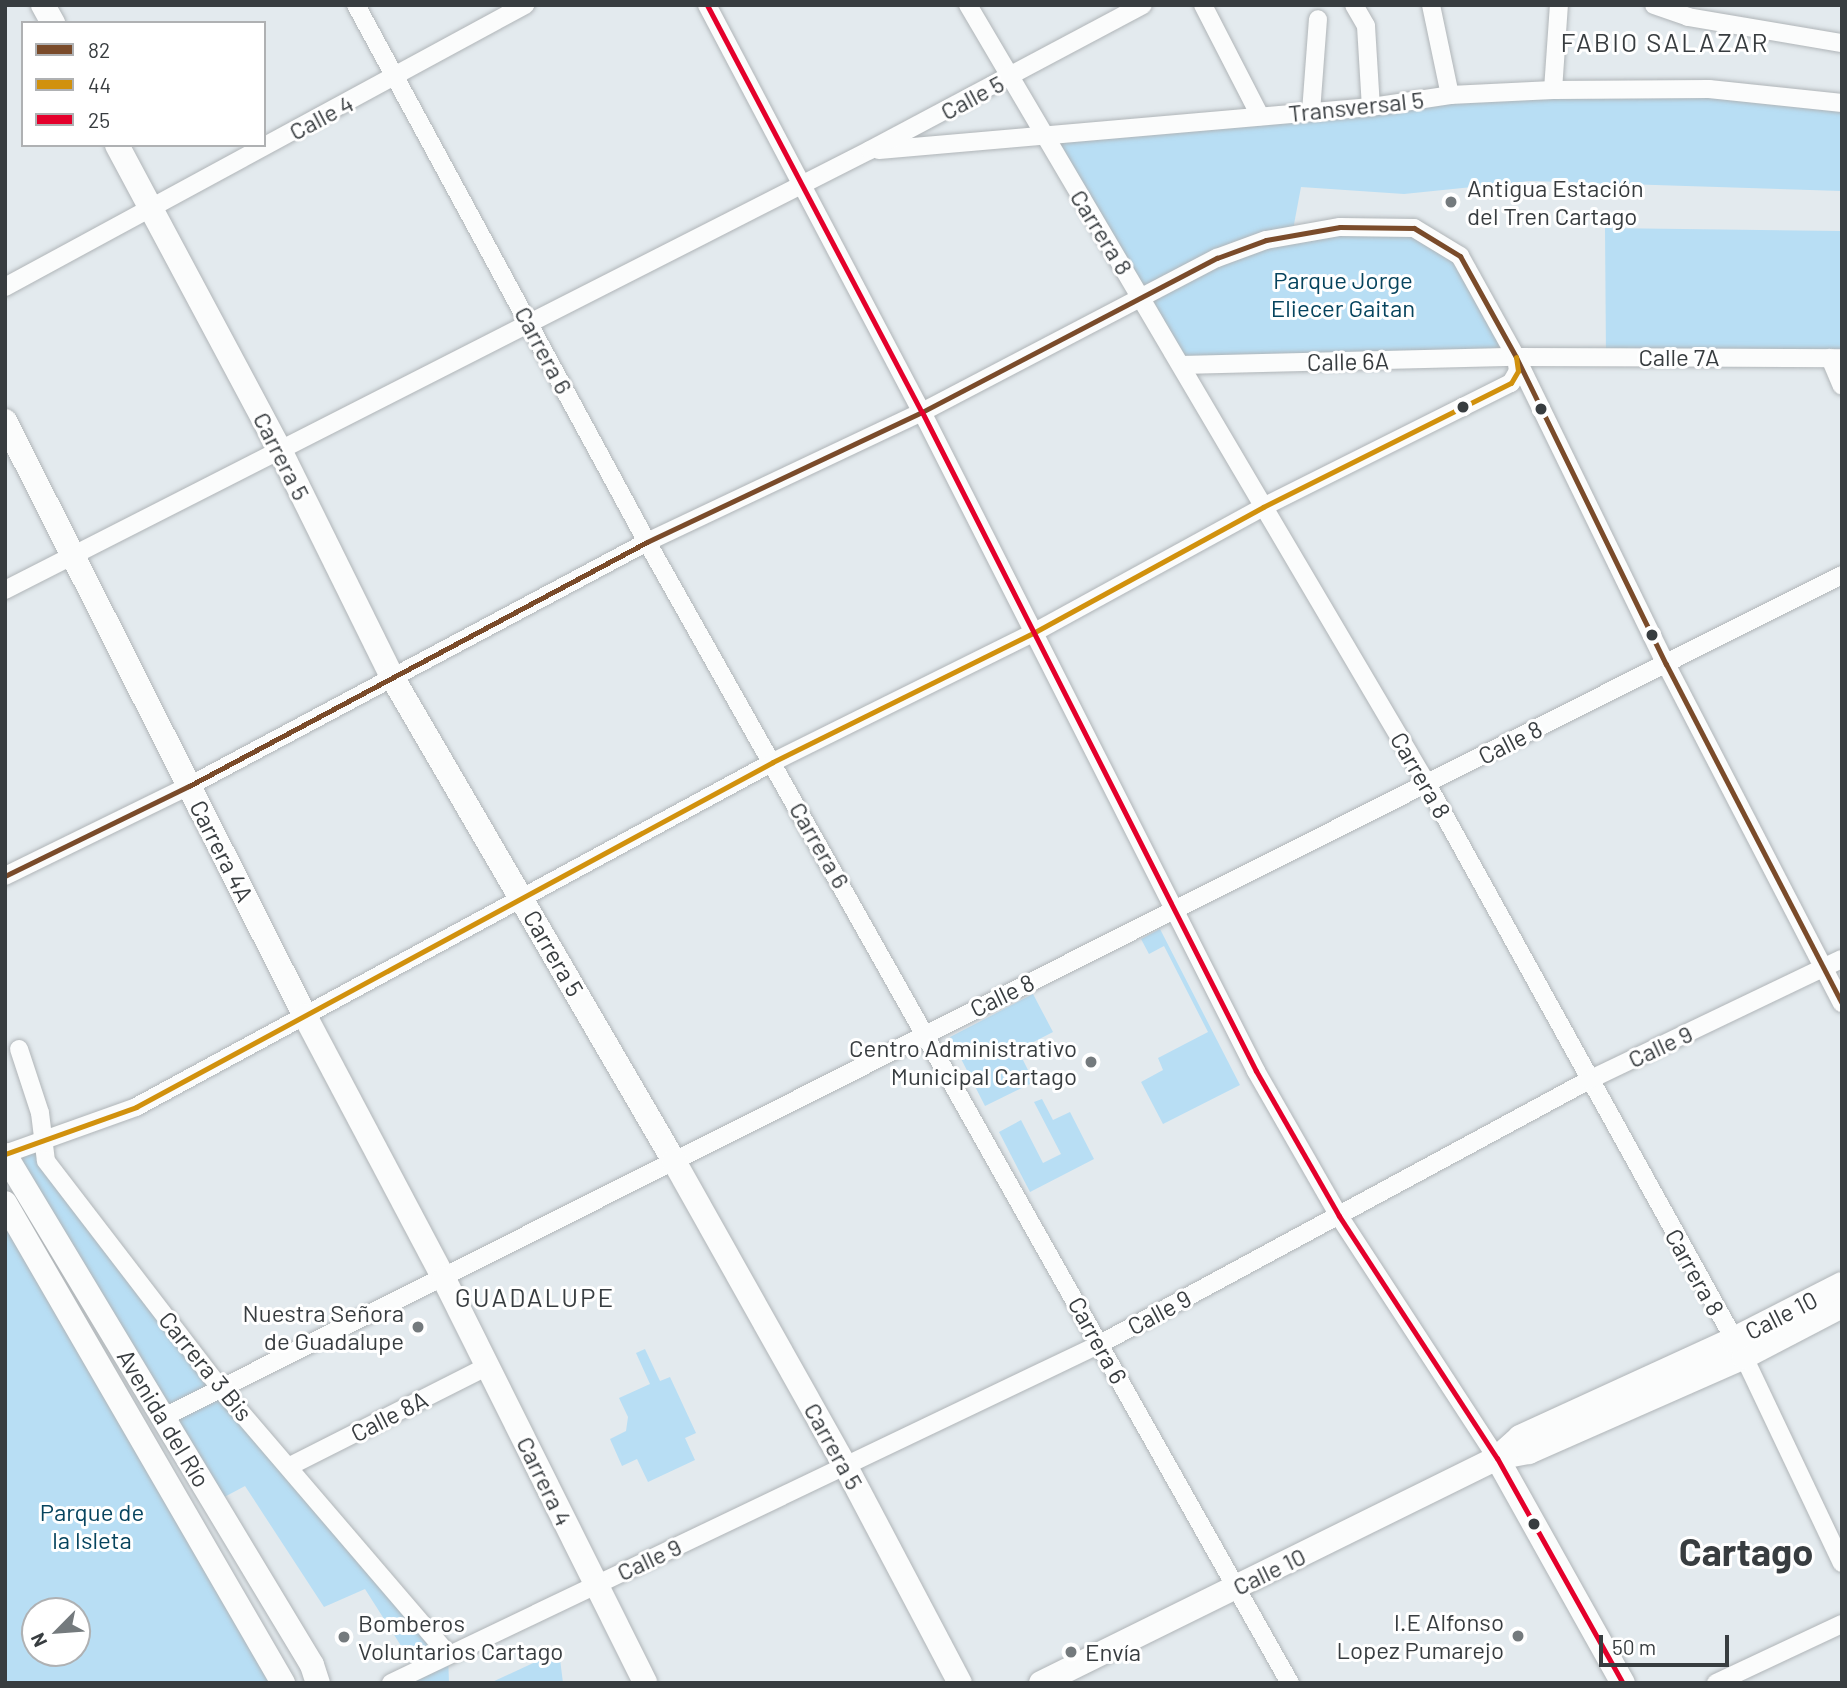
<!DOCTYPE html>
<html>
<head>
<meta charset="utf-8">
<style>
	body { margin:0 }
	#map { position:relative; width:1847px; height:1688px; overflow:hidden; background:#e3eaee; font-family:Barlow,sans-serif }
	div>[style] { position:absolute }
	.green>* { inset:0; background:#b8def4 }
	.roads { filter:drop-shadow(0 0 2px #b0b5b8) drop-shadow(0 0 2px #b0b5b8) }
	.street>* { height:18px; margin:-9px; padding:0 9px; transform-origin:9px; border-radius:9px; background:#fbfcfc }
	.secondary>* { height:24px; margin:-12px; padding:0 12px; transform-origin:12px; border-radius:12px; background:#fbfcfc }
	.bus-1>* { height:5px; margin:-2.5px; padding:0 2.5px; transform-origin:2.5px; border-radius:2.5px; background:#7a4b2a }
	.bus-2>* { height:5px; margin:-2.5px; padding:0 2.5px; transform-origin:2.5px; border-radius:2.5px; background:#d1910d }
	.bus-3>* { height:5px; margin:-2.5px; padding:0 2.5px; transform-origin:2.5px; border-radius:2.5px; background:#e4002b }
	.dots>* { width:19px; height:19px; translate:-50% -50%; box-sizing:border-box; border:4px solid #fff; border-radius:50% }
	span { translate:-50% -50%; white-space:nowrap; text-align:center; line-height:1.15; -webkit-text-stroke:6px #fff; paint-order:stroke }
	.street-label { font-size:24px; color:#383d40 }
	.poi-label { font-size:24px; color:#383d40 }
	.left { translate:0 -50%; text-align:left }
	.right { translate:-100% -50%; text-align:right }
	.park-label { font-size:24px; color:#06445e }
	.neighbourhood-label { font-size:26px; color:#383d40; letter-spacing:2px }
	.town-label { font-size:38px; color:#383d40; font-weight:700 }
	.frame { position:absolute; inset:0; border:7px solid #383d40; pointer-events:none }
	.legend { position:absolute; left:21px; top:21px; width:245px; height:126px; box-sizing:border-box; background:#fff; border:2px solid #afb1b3; margin:0; padding:9px 12px; list-style:none; font-size:21px; color:#383d40 }
	.legend li { display:flex; align-items:center; gap:14px; height:35px }
	.legend b { width:35px; border:2px solid #afb1b3 }
	.north { position:absolute; left:21px; top:1597px; width:70px; height:70px; box-sizing:border-box; background:#fff; border:2px solid #afb1b3; border-radius:50%; rotate:245deg; font-size:19px; font-weight:700; line-height:28px; text-align:center; color:#383d40 }
	.north::after { content:''; display:block; margin:auto; width:24px; height:32px; background:#747a7d; clip-path:polygon(50% 0,100% 100%,50% 72%,0 100%) }
	.scale { position:absolute; left:1599px; top:1635px; width:130px; height:32px; box-sizing:border-box; border:4px solid #383d40; border-top:0; padding-left:9px; font-size:21px; line-height:24px; white-space:nowrap; color:#383d40; -webkit-text-stroke:5px #fff; paint-order:stroke }
</style>
</head>
<body>
<div id="map">
	<div class="green">
		<div style="clip-path:polygon(1553px 90px,1842px 103px,1842px 191px,1530px 181px,1404px 194px,1301px 187px,1292px 235px,1414px 228px,1460px 256px,1516px 357px,1181px 365px,1050px 137px)"></div>
		<div style="clip-path:polygon(1605px 228px,1842px 231px,1842px 350px,1606px 357px)"></div>
		<div style="clip-path:polygon(1160px 929px,1240px 1085px,1163px 1124px,1141px 1082px,1163px 1070px,1158px 1058px,1208px 1032px,1164px 946px,1149px 954px,1141px 939px)"></div>
		<div style="clip-path:polygon(1033px 994px,1053px 1032px,1018px 1050px,1034px 1082px,985px 1106px,950px 1037px)"></div>
		<div style="clip-path:polygon(1042px 1099px,1053px 1120px,1070px 1112px,1094px 1159px,1030px 1192px,999px 1132px,1021px 1120px,1043px 1163px,1061px 1154px,1034px 1102px)"></div>
		<div style="clip-path:polygon(42px 1140px,46px 1162px,430px 1632px,425px 1652px,410px 1660px,365px 1589px,324px 1607px,245px 1486px,215px 1502px,5px 1154px)"></div>
		<div style="clip-path:polygon(evenodd,5px 1203px,283px 1683px,5px 1683px,5px 1203px,35px 1611px,77px 1611px,77px 1653px,35px 1653px,35px 1611px)"></div>
		<div style="clip-path:polygon(645px 1349px,660px 1381px,670px 1377px,696px 1433px,685px 1438px,695px 1460px,648px 1482px,637px 1459px,622px 1466px,610px 1439px,626px 1431px,628px 1417px,619px 1398px,650px 1384px,636px 1353px)"></div>
		<div style="clip-path:polygon(559px 1651px,563px 1683px,490px 1683px)"></div>
		<div style="clip-path:polygon(448px 1654px,449px 1683px,391px 1683px)"></div>
	</div>
	<div class="roads">
		<div class="street">
			<div style="left:356px;top:5px;width:611px;rotate:61.55deg"></div>
			<div style="left:647px;top:542px;width:1310px;rotate:60.6deg"></div>
			<div style="left:707px;top:5px;width:460px;rotate:62.2deg"></div>
			<div style="left:922px;top:412px;width:739px;rotate:63.12deg"></div>
			<div style="left:1256px;top:1071px;width:167px;rotate:60.2deg"></div>
			<div style="left:1339px;top:1216px;width:289px;rotate:56.9deg"></div>
			<div style="left:968px;top:5px;width:904px;rotate:59.49deg"></div>
			<div style="left:1427px;top:784px;width:655px;rotate:61.05deg"></div>
			<div style="left:1744px;top:1357px;width:228px;rotate:64.6deg"></div>
			<div style="left:1203px;top:5px;width:125px;rotate:62.8deg"></div>
			<div style="left:1354px;top:5px;width:24px;rotate:60deg"></div>
			<div style="left:1366px;top:26px;width:81px;rotate:86.5deg"></div>
			<div style="left:1431px;top:5px;width:92px;rotate:78.1deg"></div>
			<div style="left:1654px;top:5px;width:36px;rotate:19deg"></div>
			<div style="left:1688px;top:17px;width:156px;rotate:9.6deg"></div>
			<div style="left:1553px;top:90px;width:85px;rotate:-86deg"></div>
			<div style="left:1311px;top:112px;width:93px;rotate:-85.7deg"></div>
			<div style="left:879px;top:150px;width:494px;rotate:-5deg"></div>
			<div style="left:1371px;top:107px;width:80px;rotate:-8.6deg"></div>
			<div style="left:1450px;top:95px;width:103px;rotate:-2.8deg"></div>
			<div style="left:1553px;top:90px;width:156px;rotate:-0.4deg"></div>
			<div style="left:1709px;top:89px;width:134px;rotate:6deg"></div>
			<div style="left:5px;top:287px;width:592px;rotate:-28.47deg"></div>
			<div style="left:1830px;top:358px;width:30px;rotate:67deg"></div>
			<div style="left:1181px;top:365px;width:335px;rotate:-1.4deg"></div>
			<div style="left:1516px;top:357px;width:326px;rotate:0.2deg"></div>
			<div style="left:5px;top:590px;width:970px;rotate:-26.96deg"></div>
			<div style="left:870px;top:150px;width:309px;rotate:-28deg"></div>
			<div style="left:5px;top:876px;width:205px;rotate:-26.1deg"></div>
			<div style="left:189px;top:786px;width:519px;rotate:-28.05deg"></div>
			<div style="left:647px;top:542px;width:304px;rotate:-25.3deg"></div>
			<div style="left:922px;top:412px;width:333px;rotate:-27.6deg"></div>
			<div style="left:1217px;top:258px;width:52px;rotate:-20.2deg"></div>
			<div style="left:1266px;top:240px;width:75px;rotate:-10deg"></div>
			<div style="left:1340px;top:227px;width:74px;rotate:0.8deg"></div>
			<div style="left:1414px;top:228px;width:54px;rotate:31.3deg"></div>
			<div style="left:1460px;top:256px;width:115px;rotate:61deg"></div>
			<div style="left:1516px;top:357px;width:342px;rotate:64deg"></div>
			<div style="left:1666px;top:664px;width:382px;rotate:62.6deg"></div>
			<div style="left:19px;top:1049px;width:67px;rotate:71.8deg"></div>
			<div style="left:40px;top:1113px;width:48px;rotate:82.9deg"></div>
			<div style="left:46px;top:1161px;width:286px;rotate:52.5deg"></div>
			<div style="left:220px;top:1388px;width:350px;rotate:49.4deg"></div>
			<div style="left:5px;top:1154px;width:139px;rotate:-19.7deg"></div>
			<div style="left:136px;top:1107px;width:724px;rotate:-28.44deg"></div>
			<div style="left:773px;top:762px;width:290px;rotate:-26.4deg"></div>
			<div style="left:1033px;top:633px;width:262px;rotate:-28.7deg"></div>
			<div style="left:1263px;top:507px;width:277px;rotate:-26.6deg"></div>
			<div style="left:1511px;top:383px;width:14px;rotate:-60deg"></div>
			<div style="left:1518px;top:371px;width:14px;rotate:-98deg"></div>
			<div style="left:164px;top:1417px;width:1877px;rotate:-26.65deg"></div>
			<div style="left:290px;top:1466px;width:222px;rotate:-26.8deg"></div>
			<div style="left:391px;top:1683px;width:786px;rotate:-25.55deg"></div>
			<div style="left:1100px;top:1344px;width:556px;rotate:-28.36deg"></div>
			<div style="left:1589px;top:1080px;width:280px;rotate:-25.6deg"></div>
			<div style="left:1716px;top:1683px;width:139px;rotate:-25.1deg"></div>
		</div>
		<div class="secondary">
			<div style="left:43px;top:5px;width:21px;rotate:61deg"></div>
			<div style="left:117px;top:145px;width:344px;rotate:61.9deg"></div>
			<div style="left:279px;top:448px;width:253px;rotate:63.7deg"></div>
			<div style="left:391px;top:675px;width:562px;rotate:59.79deg"></div>
			<div style="left:674px;top:1161px;width:351px;rotate:60.7deg"></div>
			<div style="left:846px;top:1467px;width:244px;rotate:62.2deg"></div>
			<div style="left:5px;top:421px;width:666px;rotate:63.24deg"></div>
			<div style="left:305px;top:1016px;width:297px;rotate:62.1deg"></div>
			<div style="left:444px;top:1279px;width:451px;rotate:63.5deg"></div>
			<div style="left:5px;top:1155px;width:595px;rotate:58.95deg"></div>
			<div style="left:312px;top:1665px;width:19px;rotate:72deg"></div>
			<div style="left:5px;top:1203px;width:555px;rotate:59.92deg"></div>
			<div style="left:1497px;top:1458px;width:33px;rotate:-11deg"></div>
			<div style="left:1529px;top:1452px;width:235px;rotate:-23.8deg"></div>
			<div style="left:1744px;top:1357px;width:110px;rotate:-27.5deg"></div>
			<div style="left:1497px;top:1458px;width:258px;rotate:60.8deg"></div>
			<div style="left:1041px;top:1683px;width:508px;rotate:-26.26deg"></div>
			<div style="left:1497px;top:1458px;width:31px;rotate:-42deg"></div>
			<div style="left:1520px;top:1437px;width:233px;rotate:-24.6deg"></div>
			<div style="left:1732px;top:1340px;width:123px;rotate:-27deg"></div>
		</div>
	</div>
	<div class="bus-1">
		<div style="left:5px;top:876px;width:205px;rotate:-26.1deg"></div>
		<div style="left:189px;top:786px;width:519px;rotate:-28.05deg"></div>
		<div style="left:647px;top:542px;width:304px;rotate:-25.3deg"></div>
		<div style="left:922px;top:412px;width:333px;rotate:-27.6deg"></div>
		<div style="left:1217px;top:258px;width:52px;rotate:-20.2deg"></div>
		<div style="left:1266px;top:240px;width:75px;rotate:-10deg"></div>
		<div style="left:1340px;top:227px;width:74px;rotate:0.8deg"></div>
		<div style="left:1414px;top:228px;width:54px;rotate:31.3deg"></div>
		<div style="left:1460px;top:256px;width:115px;rotate:61deg"></div>
		<div style="left:1516px;top:357px;width:342px;rotate:64deg"></div>
		<div style="left:1666px;top:664px;width:382px;rotate:62.6deg"></div>
	</div>
	<div class="bus-2">
		<div style="left:5px;top:1154px;width:139px;rotate:-19.7deg"></div>
		<div style="left:136px;top:1107px;width:724px;rotate:-28.44deg"></div>
		<div style="left:773px;top:762px;width:290px;rotate:-26.4deg"></div>
		<div style="left:1033px;top:633px;width:262px;rotate:-28.7deg"></div>
		<div style="left:1263px;top:507px;width:277px;rotate:-26.6deg"></div>
		<div style="left:1511px;top:383px;width:14px;rotate:-60deg"></div>
		<div style="left:1518px;top:371px;width:14px;rotate:-98deg"></div>
	</div>
	<div class="bus-3">
		<div style="left:707px;top:5px;width:460px;rotate:62.2deg"></div>
		<div style="left:922px;top:412px;width:739px;rotate:63.12deg"></div>
		<div style="left:1256px;top:1071px;width:167px;rotate:60.2deg"></div>
		<div style="left:1339px;top:1216px;width:289px;rotate:56.9deg"></div>
		<div style="left:1497px;top:1458px;width:258px;rotate:60.8deg"></div>
	</div>
	<div class="dots">
		<div style="left:1451px;top:202px;background:#747a7d"></div>
		<div style="left:1463px;top:407px;background:#383d40"></div>
		<div style="left:1541px;top:409px;background:#383d40"></div>
		<div style="left:1652px;top:635px;background:#383d40"></div>
		<div style="left:1091px;top:1062px;background:#747a7d"></div>
		<div style="left:418px;top:1327px;background:#747a7d"></div>
		<div style="left:1534px;top:1524px;background:#383d40"></div>
		<div style="left:1518px;top:1636px;background:#747a7d"></div>
		<div style="left:344px;top:1637px;background:#747a7d"></div>
		<div style="left:1071px;top:1652px;background:#747a7d"></div>
	</div>
	<div class="street-label">
		<span style="left:972px;top:97px;rotate:-28deg">Calle 5</span>
		<span style="left:1356px;top:106px;rotate:-6deg">Transversal 5</span>
		<span style="left:321px;top:117px;rotate:-28deg">Calle 4</span>
		<span style="left:1102px;top:232px;rotate:58deg">Carrera 8</span>
		<span style="left:544px;top:350px;rotate:62deg">Carrera 6</span>
		<span style="left:1679px;top:357px">Calle 7A</span>
		<span style="left:1348px;top:361px;rotate:-1deg">Calle 6A</span>
		<span style="left:282px;top:456px;rotate:63deg">Carrera 5</span>
		<span style="left:1510px;top:742px;rotate:-27deg">Calle 8</span>
		<span style="left:1421px;top:775px;rotate:60deg">Carrera 8</span>
		<span style="left:820px;top:845px;rotate:60deg">Carrera 6</span>
		<span style="left:222px;top:851px;rotate:63deg">Carrera 4A</span>
		<span style="left:554px;top:953px;rotate:60deg">Carrera 5</span>
		<span style="left:1002px;top:995px;rotate:-26deg">Calle 8</span>
		<span style="left:1660px;top:1046px;rotate:-25deg">Calle 9</span>
		<span style="left:1695px;top:1272px;rotate:61deg">Carrera 8</span>
		<span style="left:1159px;top:1312px;rotate:-28deg">Calle 9</span>
		<span style="left:1781px;top:1315px;rotate:-27deg">Calle 10</span>
		<span style="left:1098px;top:1340px;rotate:61deg">Carrera 6</span>
		<span style="left:206px;top:1366px;rotate:51deg">Carrera 3 Bis</span>
		<span style="left:389px;top:1416px;rotate:-27deg">Calle 8A</span>
		<span style="left:164px;top:1418px;rotate:59deg">Avenida del Río</span>
		<span style="left:834px;top:1446px;rotate:61deg">Carrera 5</span>
		<span style="left:545px;top:1481px;rotate:64deg">Carrera 4</span>
		<span style="left:649px;top:1559px;rotate:-25deg">Calle 9</span>
		<span style="left:1269px;top:1571px;rotate:-26deg">Calle 10</span>
	</div>
	<div class="poi-label">
		<span class="left" style="left:1467px;top:202px">Antigua Estación<br>del Tren Cartago</span>
		<span class="right" style="left:1077px;top:1062px">Centro Administrativo<br>Municipal Cartago</span>
		<span class="right" style="left:404px;top:1327px">Nuestra Señora<br>de Guadalupe</span>
		<span class="right" style="left:1504px;top:1636px">I.E Alfonso<br>Lopez Pumarejo</span>
		<span class="left" style="left:358px;top:1637px">Bomberos<br>Voluntarios Cartago</span>
		<span class="left" style="left:1085px;top:1652px">Envía</span>
	</div>
	<div class="park-label">
		<span style="left:1343px;top:294px">Parque Jorge<br>Eliecer Gaitan</span>
		<span style="left:92px;top:1526px">Parque de<br>la Isleta</span>
	</div>
	<div class="neighbourhood-label">
		<span style="left:1665px;top:42px">FABIO SALAZAR</span>
		<span style="left:535px;top:1297px">GUADALUPE</span>
	</div>
	<div class="town-label">
		<span style="left:1746px;top:1552px">Cartago</span>
	</div>
	<div class="frame"></div>
	<ul class="legend">
	<li><b style="height:9px;background:#7a4b2a"></b>82</li>
	<li><b style="height:9px;background:#d1910d"></b>44</li>
	<li><b style="height:9px;background:#e4002b"></b>25</li>
	</ul>
	<div class="north">N</div>
	<div class="scale">50 m</div>
</div>
</body>
</html>
